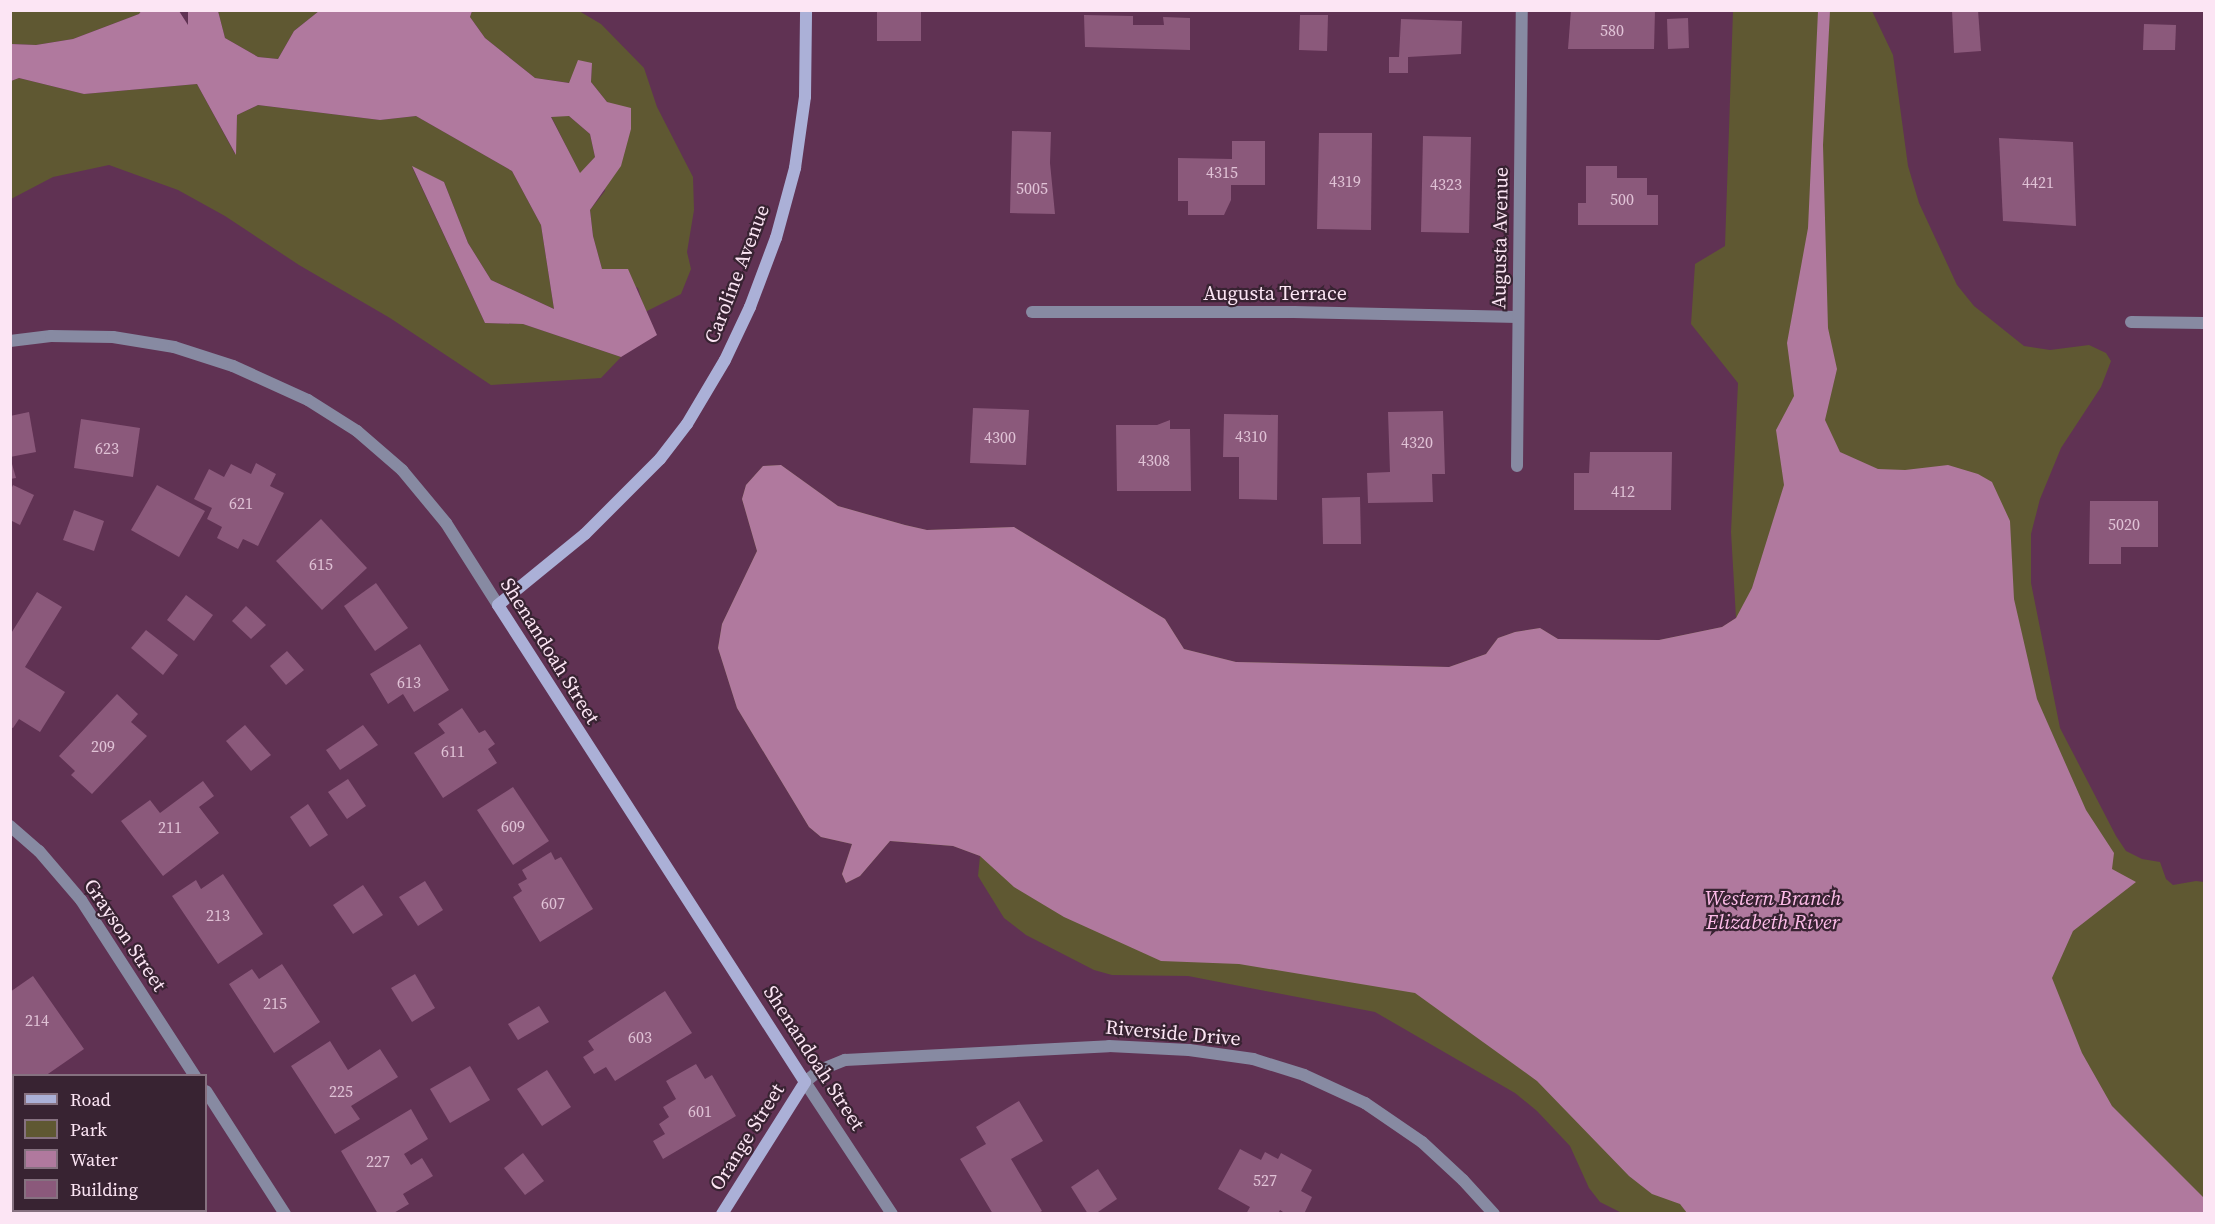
<!DOCTYPE html>
<html>
<head>
<meta charset="utf-8">
<style>
	body { margin:0 }
	#map { position:relative; width:2215px; height:1224px; overflow:hidden; background:#603253; font-family:"Source Serif 4",serif }
	div>[style] { position:absolute }
	.green>* { inset:0; background:#5f5832 }
	.water>* { inset:0; background:#b0799e }
	.building>* { inset:0; background:#8b597b }
	.street>* { height:12px; margin:-6px; padding:0 6px; transform-origin:6px; border-radius:6px; background:#878aa2 }
	.secondary>* { height:12px; margin:-6px; padding:0 6px; transform-origin:6px; border-radius:6px; background:#abb0d7 }
	span { translate:-50% -50%; white-space:nowrap; text-align:center; line-height:1.15; -webkit-text-stroke:4.5px #382332; paint-order:stroke }
	.number-label { font-size:16px; color:#e0c2d6 }
	.number-label span { -webkit-text-stroke-width:0 }
	.street-label { font-size:20px; color:#fce5f4 }
	.water-label { font-size:21px; color:#fdbce8; font-style:italic }
	.frame { position:absolute; inset:0; border:12px solid #fce5f4; pointer-events:none }
	.legend { position:absolute; left:12px; top:1074px; width:195px; height:138px; box-sizing:border-box; background:#382332; border:2px solid #867180; margin:0; padding:8px 10px; list-style:none; font-size:18px; color:#fce5f4 }
	.legend li { display:flex; align-items:center; gap:12px; height:30px }
	.legend b { width:30px; border:2px solid #867180 }
</style>
</head>
<body>
<div id="map">
	<div class="green">
		<div style="clip-path:polygon(10px 11px,142px 11px,139px 14px,73px 39px,36px 45px,11px 44px)"></div>
		<div style="clip-path:polygon(218px 11px,319px 11px,294px 31px,278px 59px,258px 57px,225px 38px)"></div>
		<div style="clip-path:polygon(472px 11px,579px 11px,601px 24px,644px 68px,657px 107px,693px 177px,694px 210px,687px 252px,691px 269px,681px 294px,645px 312px,638px 288px,602px 269px,593px 236px,590px 210px,605px 191px,607px 102px,591px 82px,592px 63px,570px 83px,535px 78px,485px 38px,470px 17px)"></div>
		<div style="clip-path:polygon(1733px 11px,1872px 11px,1893px 55px,1908px 166px,1919px 203px,1957px 285px,1974px 306px,2024px 346px,2050px 350px,2089px 345px,2106px 353px,2111px 361px,2101px 387px,2061px 448px,2040px 499px,2031px 534px,2031px 583px,2060px 728px,2116px 836px,2126px 851px,2142px 859px,2160px 862px,2166px 879px,2173px 885px,2196px 881px,2204px 882px,2204px 1213px,1622px 1213px,1600px 1202px,1589px 1188px,1570px 1146px,1537px 1111px,1515px 1093px,1375px 1012px,1188px 976px,1112px 975px,1094px 970px,1026px 935px,1004px 918px,978px 876px,980px 856px,953px 846px,890px 841px,860px 876px,846px 883px,842px 874px,852px 844px,821px 837px,809px 827px,737px 708px,718px 648px,722px 624px,757px 551px,742px 499px,746px 485px,763px 466px,781px 465px,838px 506px,905px 525px,927px 530px,1014px 527px,1165px 619px,1184px 649px,1236px 662px,1449px 667px,1486px 654px,1498px 638px,1515px 632px,1540px 628px,1558px 639px,1659px 640px,1722px 627px,1736px 618px,1731px 532px,1738px 383px,1691px 324px,1695px 264px,1725px 246px)"></div>
		<div style="clip-path:polygon(19px 78px,84px 94px,197px 84px,235px 154px,237px 115px,258px 105px,380px 120px,416px 116px,512px 171px,541px 225px,554px 309px,491px 280px,468px 243px,444px 182px,412px 167px,485px 323px,523px 324px,621px 357px,601px 378px,491px 385px,390px 318px,299px 265px,225px 216px,178px 190px,109px 165px,53px 177px,11px 199px,11px 81px)"></div>
		<div style="clip-path:polygon(551px 116px,569px 116px,590px 134px,595px 157px,580px 174px)"></div>
	</div>
	<div class="water">
		<div style="clip-path:polygon(evenodd,142px 10px,179px 11px,188px 25px,188px 11px,218px 11px,225px 38px,258px 57px,278px 59px,294px 31px,319px 11px,472px 11px,470px 17px,485px 38px,535px 78px,569px 83px,578px 60px,592px 63px,591px 82px,607px 102px,631px 108px,631px 129px,621px 166px,590px 210px,593px 236px,602px 269px,628px 269px,657px 335px,621px 357px,523px 324px,485px 323px,412px 166px,444px 182px,468px 243px,491px 280px,554px 309px,541px 225px,512px 171px,416px 116px,380px 120px,258px 105px,237px 115px,236px 155px,197px 84px,84px 94px,19px 78px,11px 81px,11px 44px,36px 45px,73px 39px,139px 14px,142px 10px,569px 116px,590px 134px,595px 157px,580px 173px,551px 117px,569px 116px)"></div>
		<div style="clip-path:polygon(1818px 11px,1830px 11px,1823px 145px,1828px 328px,1837px 369px,1825px 420px,1840px 452px,1878px 469px,1905px 470px,1948px 465px,1978px 474px,1992px 482px,2010px 521px,2014px 599px,2037px 699px,2086px 810px,2114px 853px,2112px 869px,2136px 882px,2073px 931px,2052px 978px,2082px 1053px,2112px 1106px,2204px 1198px,2204px 1213px,1687px 1213px,1680px 1204px,1652px 1194px,1629px 1176px,1537px 1081px,1415px 993px,1239px 964px,1161px 961px,1064px 917px,1014px 887px,980px 856px,953px 846px,890px 841px,860px 876px,846px 883px,842px 874px,852px 844px,821px 837px,809px 827px,737px 708px,718px 648px,722px 624px,757px 551px,742px 499px,746px 485px,763px 466px,781px 465px,838px 506px,905px 525px,927px 530px,1014px 527px,1165px 619px,1184px 649px,1236px 662px,1449px 667px,1486px 654px,1498px 638px,1515px 632px,1540px 628px,1558px 639px,1659px 640px,1722px 627px,1736px 618px,1752px 588px,1784px 485px,1776px 430px,1794px 396px,1787px 343px,1808px 228px)"></div>
	</div>
	<div class="building">
		<div style="clip-path:polygon(877px 10px,921px 10px,921px 41px,877px 41px)"></div>
		<div style="clip-path:polygon(1571px 10px,1655px 10px,1654px 49px,1568px 49px)"></div>
		<div style="clip-path:polygon(1952px 10px,1978px 10px,1981px 51px,1954px 53px)"></div>
		<div style="clip-path:polygon(1084px 15px,1133px 16px,1133px 25px,1164px 25px,1163px 17px,1190px 18px,1190px 50px,1085px 47px)"></div>
		<div style="clip-path:polygon(1300px 15px,1328px 15px,1327px 51px,1299px 50px)"></div>
		<div style="clip-path:polygon(1688px 18px,1689px 48px,1668px 49px,1667px 19px)"></div>
		<div style="clip-path:polygon(1401px 19px,1462px 21px,1461px 54px,1408px 57px,1408px 73px,1389px 73px,1389px 57px,1399px 57px)"></div>
		<div style="clip-path:polygon(2144px 24px,2176px 25px,2175px 50px,2143px 50px)"></div>
		<div style="clip-path:polygon(1012px 131px,1051px 132px,1050px 163px,1055px 214px,1010px 213px)"></div>
		<div style="clip-path:polygon(1319px 133px,1372px 133px,1371px 230px,1317px 229px)"></div>
		<div style="clip-path:polygon(1423px 136px,1471px 137px,1469px 233px,1421px 232px)"></div>
		<div style="clip-path:polygon(1999px 138px,2073px 142px,2076px 226px,2003px 221px)"></div>
		<div style="clip-path:polygon(1232px 141px,1265px 141px,1265px 185px,1231px 185px,1231px 200px,1224px 215px,1188px 215px,1188px 201px,1178px 201px,1178px 158px,1232px 159px)"></div>
		<div style="clip-path:polygon(1586px 166px,1617px 166px,1617px 178px,1647px 178px,1647px 195px,1658px 195px,1658px 225px,1578px 225px,1578px 203px,1586px 203px)"></div>
		<div style="clip-path:polygon(973px 408px,1029px 410px,1026px 465px,970px 463px)"></div>
		<div style="clip-path:polygon(1443px 411px,1445px 474px,1432px 474px,1433px 502px,1368px 503px,1367px 473px,1390px 472px,1388px 412px)"></div>
		<div style="clip-path:polygon(29px 412px,36px 452px,10px 457px,10px 416px)"></div>
		<div style="clip-path:polygon(1224px 414px,1278px 415px,1277px 500px,1239px 499px,1239px 457px,1223px 457px)"></div>
		<div style="clip-path:polygon(81px 419px,140px 428px,133px 477px,74px 468px)"></div>
		<div style="clip-path:polygon(1170px 420px,1170px 429px,1190px 429px,1191px 491px,1117px 491px,1116px 425px,1157px 425px)"></div>
		<div style="clip-path:polygon(1590px 452px,1672px 452px,1671px 510px,1574px 510px,1574px 473px,1589px 473px)"></div>
		<div style="clip-path:polygon(10px 457px,16px 478px,10px 479px)"></div>
		<div style="clip-path:polygon(256px 463px,276px 474px,270px 486px,284px 493px,258px 546px,243px 539px,238px 549px,217px 538px,222px 527px,207px 519px,212px 508px,194px 499px,209px 469px,224px 477px,231px 464px,251px 474px)"></div>
		<div style="clip-path:polygon(13px 485px,34px 495px,20px 525px,10px 520px,10px 492px)"></div>
		<div style="clip-path:polygon(157px 485px,205px 511px,179px 557px,131px 530px)"></div>
		<div style="clip-path:polygon(1360px 497px,1361px 544px,1323px 544px,1322px 498px)"></div>
		<div style="clip-path:polygon(2090px 501px,2158px 501px,2158px 547px,2121px 547px,2121px 564px,2089px 564px)"></div>
		<div style="clip-path:polygon(74px 510px,104px 521px,94px 551px,63px 540px)"></div>
		<div style="clip-path:polygon(321px 519px,367px 568px,322px 610px,276px 561px)"></div>
		<div style="clip-path:polygon(376px 583px,408px 628px,375px 651px,344px 606px)"></div>
		<div style="clip-path:polygon(37px 592px,62px 607px,25px 667px,65px 692px,40px 732px,19px 719px,13px 728px,10px 727px,10px 635px)"></div>
		<div style="clip-path:polygon(186px 595px,213px 615px,194px 641px,167px 620px)"></div>
		<div style="clip-path:polygon(246px 606px,266px 625px,251px 639px,232px 621px)"></div>
		<div style="clip-path:polygon(146px 630px,178px 655px,163px 675px,131px 648px)"></div>
		<div style="clip-path:polygon(420px 644px,449px 690px,414px 712px,403px 694px,388px 704px,370px 674px)"></div>
		<div style="clip-path:polygon(287px 651px,304px 670px,286px 685px,270px 666px)"></div>
		<div style="clip-path:polygon(117px 694px,138px 714px,131px 722px,147px 736px,92px 794px,71px 775px,75px 771px,59px 756px)"></div>
		<div style="clip-path:polygon(462px 708px,479px 733px,485px 730px,495px 744px,488px 749px,497px 763px,443px 798px,414px 753px,445px 733px,438px 724px)"></div>
		<div style="clip-path:polygon(245px 725px,271px 755px,251px 771px,226px 741px)"></div>
		<div style="clip-path:polygon(363px 725px,378px 745px,340px 770px,326px 750px)"></div>
		<div style="clip-path:polygon(348px 779px,366px 806px,347px 819px,328px 792px)"></div>
		<div style="clip-path:polygon(203px 781px,214px 796px,199px 807px,219px 833px,163px 876px,121px 821px,150px 800px,160px 813px)"></div>
		<div style="clip-path:polygon(513px 787px,549px 841px,513px 865px,477px 810px)"></div>
		<div style="clip-path:polygon(308px 804px,328px 835px,310px 847px,290px 817px)"></div>
		<div style="clip-path:polygon(551px 852px,555px 860px,561px 857px,593px 909px,540px 942px,513px 897px,522px 891px,518px 884px,527px 879px,522px 870px)"></div>
		<div style="clip-path:polygon(223px 874px,263px 934px,218px 964px,172px 896px,196px 880px,201px 889px)"></div>
		<div style="clip-path:polygon(425px 881px,443px 910px,418px 926px,399px 897px)"></div>
		<div style="clip-path:polygon(363px 885px,383px 915px,353px 934px,333px 905px)"></div>
		<div style="clip-path:polygon(282px 964px,320px 1022px,274px 1053px,229px 984px,252px 969px,259px 979px)"></div>
		<div style="clip-path:polygon(415px 974px,435px 1008px,412px 1022px,391px 988px)"></div>
		<div style="clip-path:polygon(33px 976px,84px 1049px,45px 1076px,14px 1076px,14px 1083px,10px 1079px,10px 992px)"></div>
		<div style="clip-path:polygon(665px 991px,692px 1033px,615px 1081px,606px 1067px,594px 1074px,583px 1057px,594px 1050px,588px 1041px)"></div>
		<div style="clip-path:polygon(539px 1006px,549px 1022px,518px 1040px,508px 1024px)"></div>
		<div style="clip-path:polygon(330px 1041px,348px 1070px,380px 1049px,398px 1077px,351px 1106px,360px 1119px,335px 1134px,291px 1066px)"></div>
		<div style="clip-path:polygon(696px 1064px,705px 1079px,712px 1075px,736px 1116px,663px 1159px,653px 1141px,665px 1134px,659px 1124px,669px 1117px,663px 1107px,676px 1099px,666px 1081px)"></div>
		<div style="clip-path:polygon(470px 1066px,490px 1100px,450px 1123px,430px 1089px)"></div>
		<div style="clip-path:polygon(547px 1070px,571px 1107px,542px 1126px,517px 1089px)"></div>
		<div style="clip-path:polygon(1019px 1101px,1043px 1141px,1011px 1159px,1042px 1211px,1037px 1214px,993px 1214px,960px 1159px,986px 1144px,976px 1127px)"></div>
		<div style="clip-path:polygon(411px 1109px,428px 1139px,404px 1154px,411px 1165px,422px 1158px,433px 1176px,403px 1194px,409px 1204px,392px 1214px,378px 1214px,341px 1151px)"></div>
		<div style="clip-path:polygon(1240px 1149px,1261px 1160px,1265px 1152px,1278px 1159px,1281px 1153px,1312px 1170px,1301px 1191px,1312px 1197px,1304px 1214px,1286px 1214px,1280px 1210px,1278px 1214px,1246px 1214px,1250px 1207px,1218px 1189px)"></div>
		<div style="clip-path:polygon(523px 1153px,544px 1181px,525px 1195px,504px 1168px)"></div>
		<div style="clip-path:polygon(1098px 1169px,1117px 1199px,1095px 1214px,1088px 1214px,1071px 1187px)"></div>
		<div style="clip-path:polygon(141px 1210px,181px 1210px,176px 1214px,143px 1214px)"></div>
	</div>
	<div class="street">
		<div style="left:1032px;top:312px;width:262px"></div>
		<div style="left:1294px;top:312px;width:224px;rotate:1.3deg"></div>
		<div style="left:2131px;top:322px;width:73px;rotate:0.8deg"></div>
		<div style="left:10px;top:341px;width:41px;rotate:-7deg"></div>
		<div style="left:51px;top:336px;width:62px;rotate:0.9deg"></div>
		<div style="left:113px;top:337px;width:62px;rotate:9.3deg"></div>
		<div style="left:174px;top:347px;width:62px;rotate:17.9deg"></div>
		<div style="left:233px;top:366px;width:82px;rotate:24.4deg"></div>
		<div style="left:308px;top:400px;width:58px;rotate:32.3deg"></div>
		<div style="left:357px;top:431px;width:60px;rotate:40.9deg"></div>
		<div style="left:402px;top:470px;width:69px;rotate:50.3deg"></div>
		<div style="left:446px;top:523px;width:97px;rotate:57.6deg"></div>
		<div style="left:1517px;top:466px;width:456px;rotate:-89.4deg"></div>
		<div style="left:10px;top:826px;width:38px;rotate:41deg"></div>
		<div style="left:39px;top:851px;width:65px;rotate:49.4deg"></div>
		<div style="left:81px;top:900px;width:210px;rotate:57.1deg"></div>
		<div style="left:206px;top:1091px;width:146px;rotate:57.3deg"></div>
		<div style="left:892px;top:1214px;width:158px;rotate:-123.4deg"></div>
		<div style="left:805px;top:1082px;width:19px;rotate:-39deg"></div>
		<div style="left:820px;top:1070px;width:27px;rotate:-22deg"></div>
		<div style="left:845px;top:1060px;width:264px;rotate:-3deg"></div>
		<div style="left:1109px;top:1046px;width:80px;rotate:2.9deg"></div>
		<div style="left:1189px;top:1050px;width:65px;rotate:8deg"></div>
		<div style="left:1253px;top:1059px;width:53px;rotate:17.4deg"></div>
		<div style="left:1304px;top:1075px;width:67px;rotate:24.7deg"></div>
		<div style="left:1365px;top:1103px;width:69px;rotate:34.4deg"></div>
		<div style="left:1422px;top:1142px;width:56px;rotate:42.8deg"></div>
		<div style="left:1463px;top:1180px;width:46px;rotate:47.6deg"></div>
	</div>
	<div class="secondary">
		<div style="left:722px;top:1214px;width:156px;rotate:-57.8deg"></div>
		<div style="left:805px;top:1082px;width:567px;rotate:-122.77deg"></div>
		<div style="left:498px;top:605px;width:112px;rotate:-39.2deg"></div>
		<div style="left:585px;top:534px;width:106px;rotate:-45deg"></div>
		<div style="left:660px;top:459px;width:44px;rotate:-52.4deg"></div>
		<div style="left:687px;top:424px;width:74px;rotate:-59.3deg"></div>
		<div style="left:725px;top:360px;width:59px;rotate:-64.7deg"></div>
		<div style="left:750px;top:307px;width:74px;rotate:-69.4deg"></div>
		<div style="left:776px;top:238px;width:73px;rotate:-74.8deg"></div>
		<div style="left:795px;top:168px;width:72px;rotate:-82deg"></div>
		<div style="left:805px;top:97px;width:87px;rotate:-89.3deg"></div>
	</div>
	<div class="number-label">
		<span style="left:1612px;top:30px">580</span>
		<span style="left:1222px;top:172px">4315</span>
		<span style="left:1345px;top:181px">4319</span>
		<span style="left:2038px;top:182px">4421</span>
		<span style="left:1446px;top:184px">4323</span>
		<span style="left:1032px;top:188px">5005</span>
		<span style="left:1622px;top:199px">500</span>
		<span style="left:1251px;top:436px">4310</span>
		<span style="left:1000px;top:437px">4300</span>
		<span style="left:1417px;top:442px">4320</span>
		<span style="left:107px;top:448px">623</span>
		<span style="left:1154px;top:460px">4308</span>
		<span style="left:1623px;top:491px">412</span>
		<span style="left:241px;top:503px">621</span>
		<span style="left:2124px;top:524px">5020</span>
		<span style="left:321px;top:564px">615</span>
		<span style="left:409px;top:682px">613</span>
		<span style="left:103px;top:746px">209</span>
		<span style="left:453px;top:751px">611</span>
		<span style="left:513px;top:826px">609</span>
		<span style="left:170px;top:827px">211</span>
		<span style="left:553px;top:903px">607</span>
		<span style="left:218px;top:915px">213</span>
		<span style="left:275px;top:1003px">215</span>
		<span style="left:37px;top:1020px">214</span>
		<span style="left:640px;top:1037px">603</span>
		<span style="left:341px;top:1091px">225</span>
		<span style="left:700px;top:1111px">601</span>
		<span style="left:378px;top:1161px">227</span>
		<span style="left:1265px;top:1180px">527</span>
	</div>
	<div class="street-label">
		<span style="left:1500px;top:238px;rotate:-89deg">Augusta Avenue</span>
		<span style="left:737px;top:274px;rotate:-69deg">Caroline Avenue</span>
		<span style="left:1275px;top:293px">Augusta Terrace</span>
		<span style="left:550px;top:651px;rotate:58deg">Shenandoah Street</span>
		<span style="left:125px;top:935px;rotate:56deg">Grayson Street</span>
		<span style="left:1173px;top:1033px;rotate:5deg">Riverside Drive</span>
		<span style="left:814px;top:1058px;rotate:57deg">Shenandoah Street</span>
		<span style="left:747px;top:1137px;rotate:-58deg">Orange Street</span>
	</div>
	<div class="water-label">
		<span style="left:1773px;top:910px">Western Branch<br>Elizabeth River</span>
	</div>
	<div class="frame"></div>
	<ul class="legend">
	<li><b style="height:8px;background:#abb0d7"></b>Road</li>
	<li><b style="height:16px;background:#5f5832"></b>Park</li>
	<li><b style="height:16px;background:#b0799e"></b>Water</li>
	<li><b style="height:16px;background:#8b597b"></b>Building</li>
	</ul>
</div>
</body>
</html>
